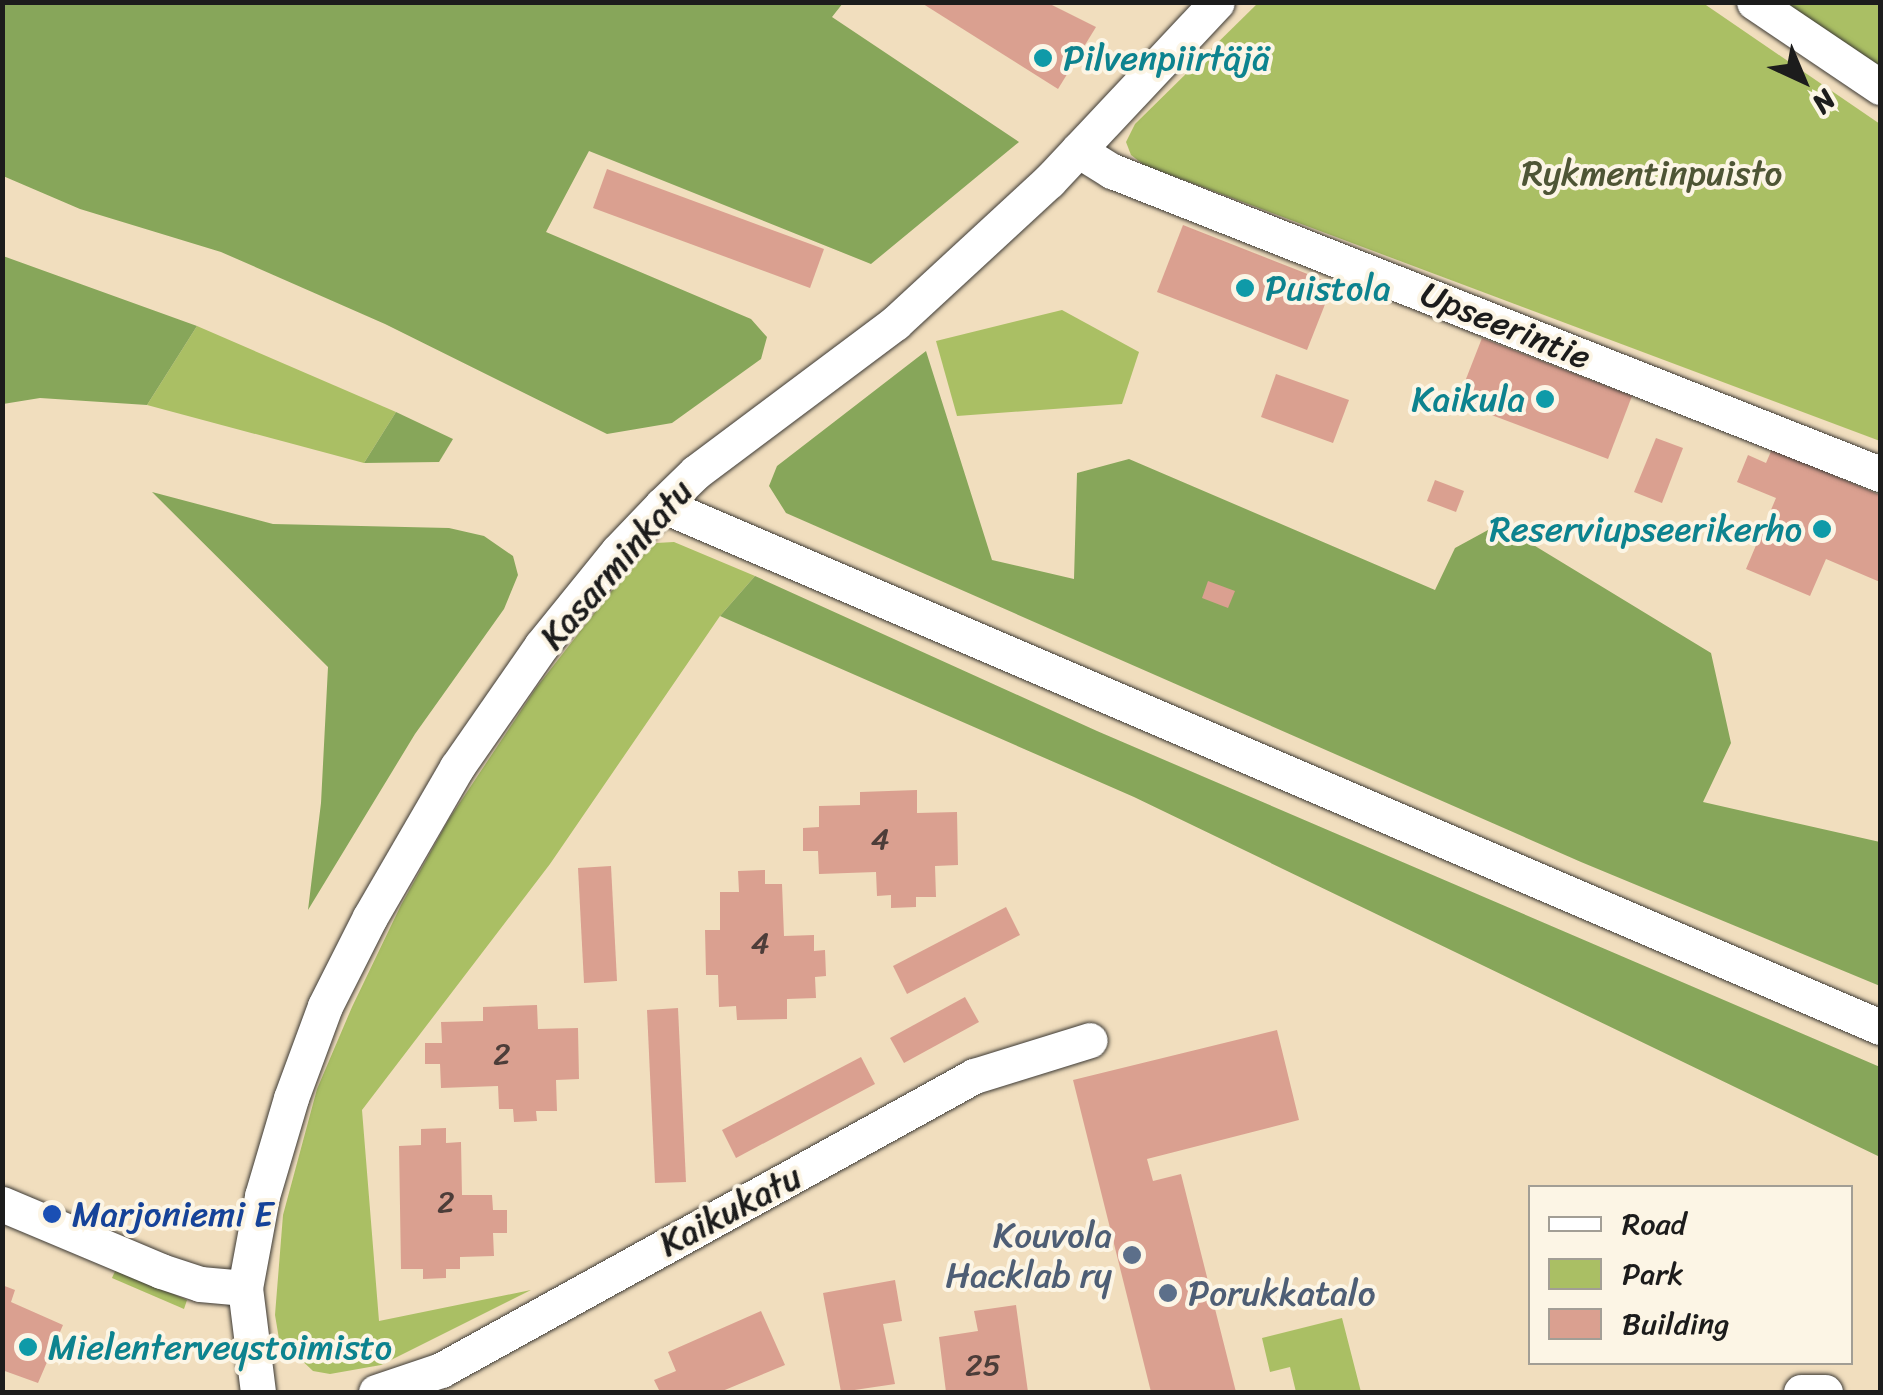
<!DOCTYPE html>
<html>
<head>
<meta charset="utf-8">
<style>
	body { margin:0 }
	#map { position:relative; width:1883px; height:1395px; overflow:hidden; background:#f1debe; font-family:Sriracha,sans-serif }
	div>[style] { position:absolute }
	.green>* { inset:0; background:#aabf64 }
	.forest>* { inset:0; background:#87a65a }
	.building>* { inset:0; background:#daa090 }
	.roads { filter:drop-shadow(0 0 2px #3c3934) drop-shadow(0 0 2px #3c3934) }
	.minor>* { height:35px; margin:-17.5px; padding:0 17.5px; transform-origin:17.5px; border-radius:17.5px; background:#fff }
	.dots>* { width:28px; height:28px; translate:-50% -50%; box-sizing:border-box; border:5px solid #fcf5e5; border-radius:50% }
	span { translate:-50% -50%; white-space:nowrap; text-align:center; line-height:1.15; -webkit-text-stroke:8px #fcf5e5; paint-order:stroke }
	.number-label { font-size:30px; color:#4c3d39 }
	.number-label span { -webkit-text-stroke-width:0 }
	.culture-label { font-size:35px; color:#0d838f }
	.left { translate:0 -50%; text-align:left }
	.right { translate:-100% -50%; text-align:right }
	.park-label { font-size:35px; color:#4e5535 }
	.street-label { font-size:35px; color:#1c1c1c }
	.transit-label { font-size:35px; color:#164399 }
	.service-label { font-size:35px; color:#4e5e75 }
	.frame { position:absolute; inset:0; border:5px solid #1c1c1c; pointer-events:none }
	.legend { position:absolute; left:1528px; top:1185px; width:325px; height:180px; box-sizing:border-box; background:#fcf5e5; border:2px solid #a29e95; margin:0; padding:12px 18px; list-style:none; font-size:30px; color:#1c1c1c }
	.legend li { display:flex; align-items:center; gap:20px; height:50px }
	.legend b { width:50px; border:2px solid #a29e95 }
	.north { position:absolute; left:1753px; top:30px; width:100px; height:100px; -webkit-text-stroke:8px #fcf5e5; paint-order:stroke; rotate:136deg; font-size:28px; font-weight:700; line-height:40px; text-align:center; color:#1c1c1c }
	.north::after { content:''; display:block; margin:auto; width:35px; height:45px; background:#1c1c1c; clip-path:polygon(50% 0,100% 100%,50% 72%,0 100%) }
</style>
</head>
<body>
<div id="map">
	<div class="green">
		<div style="clip-path:polygon(1258px 3px,1703px 3px,1880px 124px,1880px 441px,1144px 165px,1131px 155px,1126px 142px,1135px 124px)"></div>
		<div style="clip-path:polygon(1786px 3px,1880px 3px,1880px 66px)"></div>
		<div style="clip-path:polygon(1062px 310px,1139px 352px,1122px 404px,957px 416px,936px 341px)"></div>
		<div style="clip-path:polygon(197px 326px,396px 412px,364px 463px,147px 405px)"></div>
		<div style="clip-path:polygon(674px 542px,755px 576px,720px 616px,550px 864px,362px 1110px,379px 1321px,531px 1290px,381px 1365px,330px 1374px,313px 1371px,279px 1339px,275px 1315px,283px 1215px,317px 1089px,352px 1007px,401px 905px,449px 819px,536px 688px,635px 561px,656px 543px)"></div>
		<div style="clip-path:polygon(116px 1269px,187px 1300px,184px 1309px,112px 1278px)"></div>
		<div style="clip-path:polygon(1342px 1318px,1361px 1392px,1296px 1392px,1290px 1367px,1270px 1372px,1262px 1338px)"></div>
	</div>
	<div class="forest">
		<div style="clip-path:polygon(3px 2px,843px 3px,832px 17px,1019px 142px,871px 264px,589px 151px,546px 232px,751px 319px,767px 337px,761px 359px,672px 423px,607px 434px,385px 324px,221px 252px,80px 209px,3px 176px)"></div>
		<div style="clip-path:polygon(3px 256px,197px 326px,147px 405px,40px 398px,3px 404px)"></div>
		<div style="clip-path:polygon(926px 351px,992px 560px,1074px 579px,1077px 473px,1129px 459px,1435px 590px,1455px 548px,1499px 524px,1711px 653px,1731px 743px,1703px 802px,1880px 842px,1880px 986px,1581px 862px,786px 513px,769px 486px,777px 466px)"></div>
		<div style="clip-path:polygon(396px 412px,453px 439px,439px 462px,364px 463px)"></div>
		<div style="clip-path:polygon(152px 492px,273px 524px,449px 528px,484px 536px,513px 556px,518px 575px,504px 609px,415px 734px,308px 910px,321px 803px,328px 667px)"></div>
		<div style="clip-path:polygon(755px 576px,1097px 731px,1880px 1067px,1880px 1157px,1134px 797px,720px 616px)"></div>
	</div>
	<div class="building">
		<div style="clip-path:polygon(920px 2px,1046px 2px,1096px 27px,1058px 89px)"></div>
		<div style="clip-path:polygon(607px 169px,824px 249px,810px 288px,593px 208px)"></div>
		<div style="clip-path:polygon(1183px 225px,1333px 284px,1307px 350px,1157px 292px)"></div>
		<div style="clip-path:polygon(1482px 338px,1632px 396px,1608px 459px,1457px 402px)"></div>
		<div style="clip-path:polygon(1276px 374px,1349px 400px,1333px 443px,1261px 417px)"></div>
		<div style="clip-path:polygon(1656px 438px,1683px 448px,1662px 503px,1634px 492px)"></div>
		<div style="clip-path:polygon(1772px 449px,1880px 495px,1880px 582px,1826px 559px,1810px 596px,1746px 569px,1776px 498px,1737px 482px,1748px 455px,1766px 463px)"></div>
		<div style="clip-path:polygon(1435px 480px,1464px 491px,1456px 512px,1427px 501px)"></div>
		<div style="clip-path:polygon(1208px 581px,1235px 591px,1228px 608px,1202px 598px)"></div>
		<div style="clip-path:polygon(917px 790px,917px 813px,957px 812px,958px 865px,935px 866px,936px 897px,916px 897px,916px 907px,891px 908px,891px 895px,877px 896px,876px 872px,819px 874px,818px 851px,803px 851px,803px 828px,819px 827px,819px 806px,860px 805px,860px 792px)"></div>
		<div style="clip-path:polygon(611px 866px,617px 981px,584px 983px,578px 868px)"></div>
		<div style="clip-path:polygon(765px 870px,765px 884px,782px 884px,784px 936px,814px 935px,814px 951px,825px 950px,826px 976px,815px 977px,816px 998px,787px 999px,787px 1019px,737px 1020px,736px 1006px,719px 1007px,718px 975px,706px 975px,705px 930px,720px 930px,720px 892px,739px 892px,738px 871px)"></div>
		<div style="clip-path:polygon(1006px 907px,1020px 935px,907px 994px,893px 966px)"></div>
		<div style="clip-path:polygon(965px 997px,979px 1022px,904px 1063px,890px 1038px)"></div>
		<div style="clip-path:polygon(537px 1005px,538px 1029px,578px 1028px,579px 1079px,556px 1080px,557px 1111px,536px 1111px,537px 1121px,514px 1122px,513px 1109px,499px 1109px,498px 1086px,441px 1088px,440px 1064px,425px 1064px,425px 1043px,442px 1043px,441px 1022px,483px 1021px,483px 1007px)"></div>
		<div style="clip-path:polygon(678px 1008px,686px 1182px,655px 1183px,647px 1010px)"></div>
		<div style="clip-path:polygon(1277px 1030px,1299px 1120px,1147px 1159px,1153px 1181px,1181px 1174px,1236px 1392px,1151px 1392px,1073px 1080px)"></div>
		<div style="clip-path:polygon(861px 1057px,875px 1084px,736px 1158px,722px 1130px)"></div>
		<div style="clip-path:polygon(446px 1128px,446px 1143px,461px 1142px,462px 1195px,492px 1195px,493px 1210px,507px 1210px,507px 1233px,493px 1233px,494px 1256px,460px 1257px,460px 1269px,446px 1269px,446px 1278px,423px 1279px,423px 1269px,401px 1269px,399px 1146px,421px 1145px,421px 1129px)"></div>
		<div style="clip-path:polygon(895px 1280px,902px 1321px,883px 1324px,895px 1384px,841px 1392px,823px 1293px)"></div>
		<div style="clip-path:polygon(2px 1285px,15px 1290px,11px 1302px,63px 1325px,38px 1383px,2px 1370px)"></div>
		<div style="clip-path:polygon(1016px 1305px,1028px 1392px,946px 1392px,939px 1337px,978px 1331px,974px 1311px)"></div>
		<div style="clip-path:polygon(761px 1311px,785px 1365px,720px 1392px,660px 1392px,654px 1380px,676px 1371px,668px 1352px)"></div>
	</div>
	<div class="roads">
		<div class="minor">
			<div style="left:1754px;top:2px;width:152px;rotate:34deg"></div>
			<div style="left:1078px;top:150px;width:40px;rotate:32deg"></div>
			<div style="left:1112px;top:171px;width:826px;rotate:21.53deg"></div>
			<div style="left:662px;top:505px;width:1325px;rotate:23.2deg"></div>
			<div style="left:2px;top:1204px;width:173px;rotate:22.8deg"></div>
			<div style="left:161px;top:1271px;width:41px;rotate:18.4deg"></div>
			<div style="left:200px;top:1284px;width:45px;rotate:5.1deg"></div>
			<div style="left:258px;top:1392px;width:105px;rotate:-97.1deg"></div>
			<div style="left:245px;top:1288px;width:94px;rotate:-79.5deg"></div>
			<div style="left:262px;top:1196px;width:102px;rotate:-73.5deg"></div>
			<div style="left:291px;top:1098px;width:98px;rotate:-69.7deg"></div>
			<div style="left:325px;top:1006px;width:100px;rotate:-63.2deg"></div>
			<div style="left:370px;top:917px;width:173px;rotate:-59.9deg"></div>
			<div style="left:457px;top:767px;width:147px;rotate:-55.2deg"></div>
			<div style="left:541px;top:646px;width:122px;rotate:-51deg"></div>
			<div style="left:618px;top:551px;width:64px;rotate:-46.3deg"></div>
			<div style="left:662px;top:505px;width:47px;rotate:-44.1deg"></div>
			<div style="left:696px;top:472px;width:249px;rotate:-36.8deg"></div>
			<div style="left:895px;top:323px;width:209px;rotate:-42.7deg"></div>
			<div style="left:1049px;top:181px;width:245px;rotate:-46.8deg"></div>
			<div style="left:376px;top:1392px;width:69px;rotate:-18.7deg"></div>
			<div style="left:441px;top:1370px;width:609px;rotate:-28.88deg"></div>
			<div style="left:974px;top:1076px;width:121px;rotate:-17.2deg"></div>
			<div style="left:1801px;top:1392px;width:24px"></div>
		</div>
	</div>
	<div class="dots">
		<div style="left:1043px;top:58px;background:#0f9aa8"></div>
		<div style="left:1245px;top:288px;background:#0f9aa8"></div>
		<div style="left:1545px;top:399px;background:#0f9aa8"></div>
		<div style="left:1822px;top:529px;background:#0f9aa8"></div>
		<div style="left:52px;top:1214px;background:#1a4fb4"></div>
		<div style="left:1132px;top:1255px;background:#5c6f8a"></div>
		<div style="left:1168px;top:1293px;background:#5c6f8a"></div>
		<div style="left:28px;top:1347px;background:#0f9aa8"></div>
	</div>
	<div class="number-label">
		<span style="left:880px;top:839px">4</span>
		<span style="left:760px;top:943px">4</span>
		<span style="left:502px;top:1054px">2</span>
		<span style="left:446px;top:1202px">2</span>
		<span style="left:983px;top:1365px">25</span>
	</div>
	<div class="culture-label">
		<span class="left" style="left:1063px;top:58px">Pilvenpiirtäjä</span>
		<span class="left" style="left:1265px;top:288px">Puistola</span>
		<span class="right" style="left:1525px;top:399px">Kaikula</span>
		<span class="right" style="left:1802px;top:529px">Reserviupseerikerho</span>
		<span class="left" style="left:48px;top:1347px">Mielenterveystoimisto</span>
	</div>
	<div class="park-label">
		<span style="left:1652px;top:173px">Rykmentinpuisto</span>
	</div>
	<div class="street-label">
		<span style="left:1506px;top:325px;rotate:22deg">Upseerintie</span>
		<span style="left:616px;top:564px;rotate:-49deg">Kasarminkatu</span>
		<span style="left:730px;top:1210px;rotate:-28deg">Kaikukatu</span>
	</div>
	<div class="transit-label">
		<span class="left" style="left:72px;top:1214px">Marjoniemi E</span>
	</div>
	<div class="service-label">
		<span class="right" style="left:1112px;top:1255px">Kouvola<br>Hacklab ry</span>
		<span class="left" style="left:1188px;top:1293px">Porukkatalo</span>
	</div>
	<div class="frame"></div>
	<ul class="legend">
	<li><b style="height:12px;background:#fff"></b>Road</li>
	<li><b style="height:28px;background:#aabf64"></b>Park</li>
	<li><b style="height:28px;background:#daa090"></b>Building</li>
	</ul>
	<div class="north">N</div>
</div>
</body>
</html>
